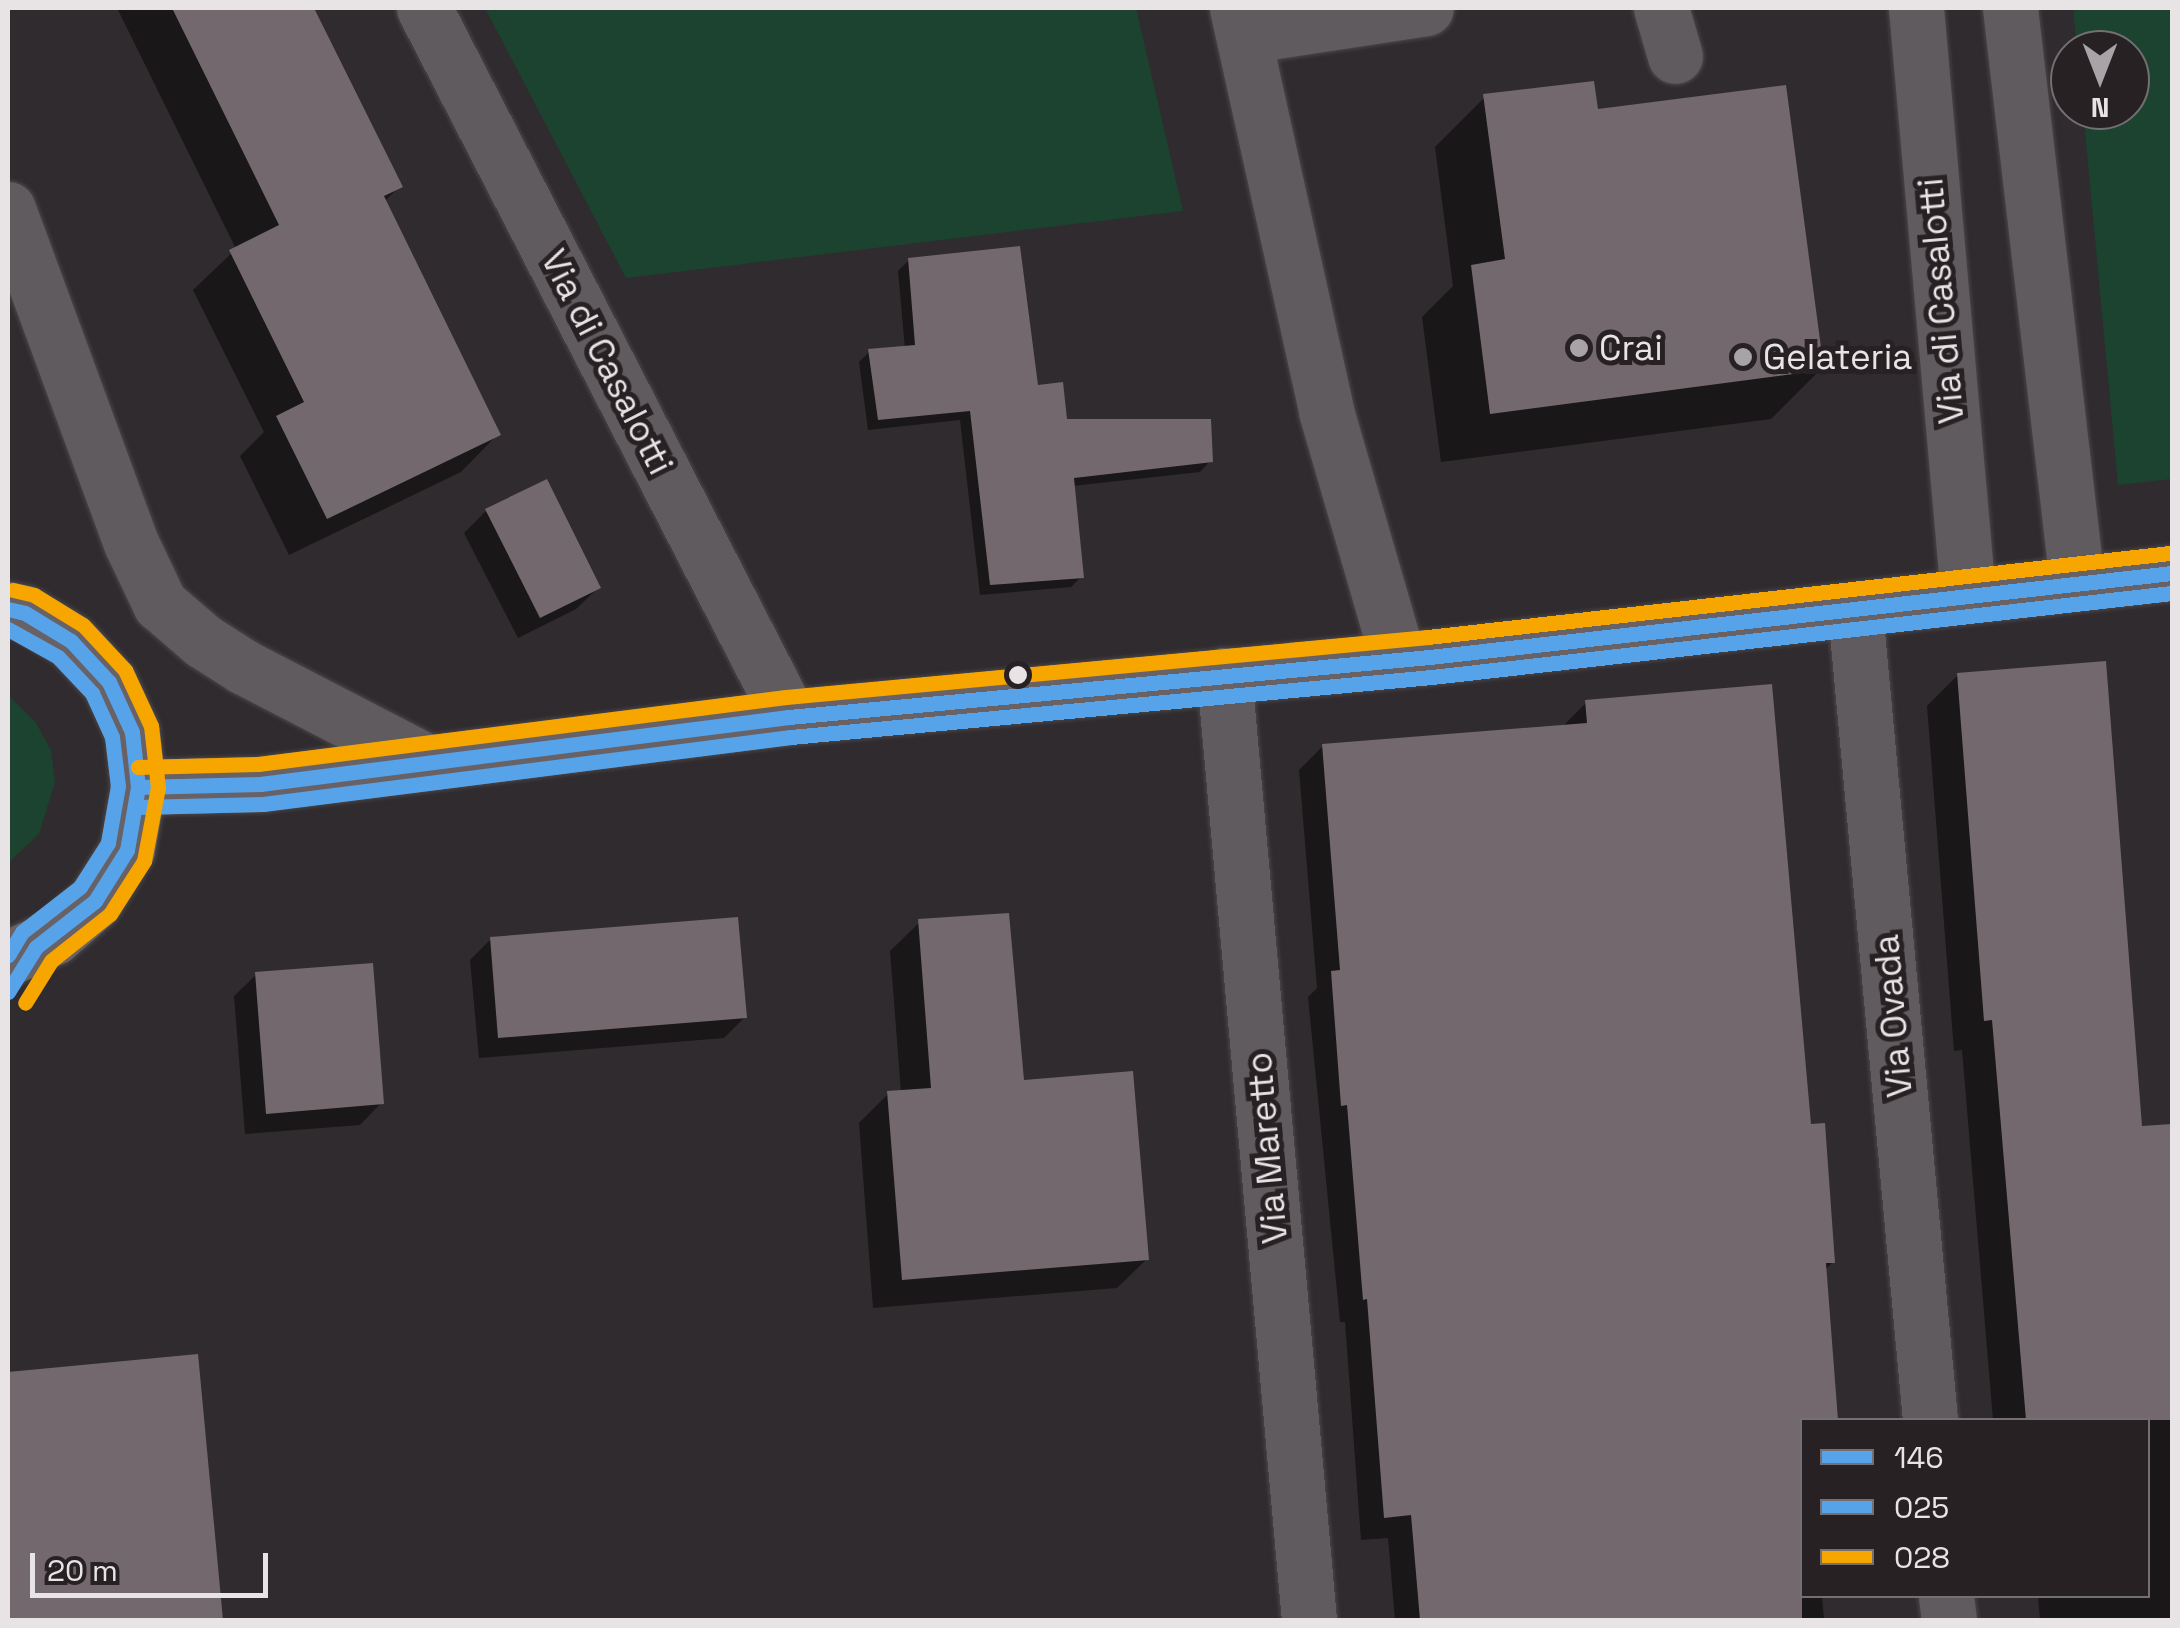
<!DOCTYPE html>
<html>
<head>
<meta charset="utf-8">
<style>
	body { margin:0 }
	#map { position:relative; width:2180px; height:1628px; overflow:hidden; background:#302b2e; font-family:"Space Grotesk",sans-serif }
	div>[style] { position:absolute }
	.green>* { inset:0; background:#1b4330 }
	.shadow>* { inset:0; background:#0007 }
	.building>* { inset:0; background:#73686e }
	.roads { filter:drop-shadow(0 0 2px #4a4648) drop-shadow(0 0 2px #4a4648) }
	.street>* { height:55px; margin:-27.5px; padding:0 27.5px; transform-origin:27.5px; border-radius:27.5px; background:#5f5b5e }
	.secondary>* { height:55px; margin:-27.5px; padding:0 27.5px; transform-origin:27.5px; border-radius:27.5px; background:#686165 }
	.bus-1>* { height:15px; margin:-7.5px; padding:0 7.5px; transform-origin:7.5px; border-radius:7.5px; background:#57a3e9 }
	.bus-2>* { height:15px; margin:-7.5px; padding:0 7.5px; transform-origin:7.5px; border-radius:7.5px; background:#57a3e9 }
	.bus-3>* { height:15px; margin:-7.5px; padding:0 7.5px; transform-origin:7.5px; border-radius:7.5px; background:#f7a600 }
	.dots>* { width:28px; height:28px; translate:-50% -50%; box-sizing:border-box; border:5px solid #272124; border-radius:50% }
	span { translate:-50% -50%; white-space:nowrap; text-align:center; line-height:1.15; -webkit-text-stroke:10px #272124; paint-order:stroke }
	.street-label { font-size:35px; color:#e8e4e6 }
	.poi-label { font-size:35px; color:#e8e4e6 }
	.left { translate:0 -50%; text-align:left }
	.frame { position:absolute; inset:0; border:10px solid #e8e4e6; pointer-events:none }
	.legend { position:absolute; left:1800px; top:1418px; width:350px; height:180px; box-sizing:border-box; background:#272124; border:2px solid #746f72; margin:0; padding:12px 18px; list-style:none; font-size:30px; color:#e8e4e6 }
	.legend li { display:flex; align-items:center; gap:20px; height:50px }
	.legend b { width:50px; border:2px solid #746f72 }
	.north { position:absolute; left:2050px; top:30px; width:100px; height:100px; box-sizing:border-box; background:#272124; border:2px solid #746f72; border-radius:50%; rotate:180deg; font-size:28px; font-weight:700; line-height:40px; text-align:center; color:#e8e4e6 }
	.north::after { content:''; display:block; margin:auto; width:35px; height:45px; background:#a8a3a6; clip-path:polygon(50% 0,100% 100%,50% 72%,0 100%) }
	.scale { position:absolute; left:30px; top:1553px; width:238px; height:45px; box-sizing:border-box; border:5px solid #e8e4e6; border-top:0; padding-left:12px; font-size:30px; line-height:35px; white-space:nowrap; color:#e8e4e6; -webkit-text-stroke:8px #272124; paint-order:stroke }
</style>
</head>
<body>
<div id="map">
	<div class="green">
		<div style="clip-path:polygon(485px 8px,1136px 8px,1183px 211px,626px 278px)"></div>
		<div style="clip-path:polygon(2073px 8px,2172px 8px,2172px 479px,2118px 485px,2083px 110px,2130px 110px,2130px 50px,2077px 50px)"></div>
		<div style="clip-path:polygon(8px 695px,36px 723px,51px 750px,55px 782px,39px 834px,8px 863px)"></div>
	</div>
	<div class="shadow">
		<div style="clip-path:polygon(117px 8px,312px 8px,400px 186px,384px 202px,498px 434px,461px 472px,289px 555px,240px 456px,264px 432px,193px 290px,236px 249px)"></div>
		<div style="clip-path:polygon(1485px 97px,1596px 112px,1821px 369px,1771px 419px,1441px 462px,1422px 317px,1453px 286px,1435px 147px)"></div>
		<div style="clip-path:polygon(909px 260px,1065px 422px,1210px 461px,1200px 472px,1072px 486px,1081px 577px,1071px 587px,980px 595px,960px 420px,868px 430px,859px 362px,869px 352px,905px 349px,898px 271px)"></div>
		<div style="clip-path:polygon(486px 511px,598px 588px,576px 609px,518px 638px,464px 533px)"></div>
		<div style="clip-path:polygon(1958px 675px,2140px 1129px,2172px 1126px,2172px 1620px,2040px 1620px,2038px 1596px,2148px 1596px,2148px 1420px,1993px 1420px,1962px 1050px,1954px 1051px,1927px 706px)"></div>
		<div style="clip-path:polygon(1586px 703px,1809px 1126px,1833px 1262px,1824px 1271px,1836px 1420px,1802px 1420px,1802px 1596px,1822px 1596px,1824px 1620px,1395px 1620px,1388px 1538px,1361px 1540px,1345px 1322px,1340px 1322px,1308px 997px,1317px 988px,1299px 770px,1323px 746px,1562px 727px)"></div>
		<div style="clip-path:polygon(920px 922px,1022px 1083px,1147px 1259px,1117px 1288px,873px 1308px,859px 1123px,888px 1094px,901px 1092px,890px 951px)"></div>
		<div style="clip-path:polygon(491px 939px,744px 1018px,724px 1038px,479px 1058px,470px 960px)"></div>
		<div style="clip-path:polygon(256px 975px,381px 1103px,360px 1125px,245px 1134px,234px 996px)"></div>
		<div style="clip-path:polygon(195px 1357px,221px 1620px,8px 1620px,8px 1374px)"></div>
	</div>
	<div class="building">
		<div style="clip-path:polygon(172px 8px,314px 8px,403px 187px,384px 196px,501px 435px,327px 519px,276px 416px,304px 402px,229px 250px,279px 225px)"></div>
		<div style="clip-path:polygon(1594px 81px,1598px 109px,1786px 85px,1824px 370px,1490px 414px,1471px 265px,1505px 259px,1483px 94px)"></div>
		<div style="clip-path:polygon(1020px 246px,1038px 385px,1063px 382px,1067px 419px,1211px 419px,1213px 462px,1074px 478px,1084px 578px,990px 585px,970px 411px,878px 420px,868px 349px,915px 345px,908px 258px)"></div>
		<div style="clip-path:polygon(547px 479px,601px 588px,540px 618px,485px 509px)"></div>
		<div style="clip-path:polygon(2106px 661px,2142px 1126px,2172px 1124px,2172px 1420px,2026px 1420px,1992px 1020px,1984px 1021px,1957px 673px)"></div>
		<div style="clip-path:polygon(1772px 684px,1811px 1124px,1825px 1123px,1835px 1263px,1826px 1263px,1838px 1420px,1802px 1420px,1802px 1620px,1420px 1620px,1411px 1515px,1384px 1518px,1367px 1299px,1363px 1300px,1347px 1105px,1341px 1106px,1331px 971px,1340px 970px,1322px 744px,1587px 723px,1585px 700px)"></div>
		<div style="clip-path:polygon(1009px 913px,1024px 1080px,1133px 1071px,1149px 1260px,902px 1280px,887px 1091px,931px 1088px,918px 919px)"></div>
		<div style="clip-path:polygon(738px 917px,747px 1018px,498px 1038px,490px 937px)"></div>
		<div style="clip-path:polygon(373px 963px,384px 1104px,266px 1114px,255px 972px)"></div>
		<div style="clip-path:polygon(198px 1354px,223px 1620px,8px 1620px,8px 1372px)"></div>
	</div>
	<div class="roads">
		<div class="street">
			<div style="left:424px;top:8px;width:797px;rotate:62.76deg"></div>
			<div style="left:1237px;top:8px;width:413px;rotate:77.5deg"></div>
			<div style="left:1326px;top:411px;width:258px;rotate:73.8deg"></div>
			<div style="left:1661px;top:8px;width:50px;rotate:73.7deg"></div>
			<div style="left:1916px;top:8px;width:589px;rotate:84.94deg"></div>
			<div style="left:2010px;top:8px;width:579px;rotate:83.35deg"></div>
			<div style="left:1244px;top:36px;width:184px;rotate:-8.7deg"></div>
			<div style="left:8px;top:209px;width:356px;rotate:69.8deg"></div>
			<div style="left:131px;top:543px;width:68px;rotate:64.6deg"></div>
			<div style="left:160px;top:604px;width:57px;rotate:40.7deg"></div>
			<div style="left:203px;top:641px;width:49px;rotate:32.4deg"></div>
			<div style="left:244px;top:667px;width:206px;rotate:27.4deg"></div>
			<div style="left:1855px;top:611px;width:812px;rotate:84.7deg"></div>
			<div style="left:1224px;top:675px;width:949px;rotate:84.86deg"></div>
			<div style="left:1946px;top:1596px;width:24px;rotate:83deg"></div>
		</div>
		<div class="secondary">
			<div style="left:8px;top:609px;width:17px;rotate:13deg"></div>
			<div style="left:25px;top:613px;width:54px;rotate:31.3deg"></div>
			<div style="left:71px;top:641px;width:56px;rotate:47.2deg"></div>
			<div style="left:109px;top:682px;width:55px;rotate:65.3deg"></div>
			<div style="left:132px;top:732px;width:55px;rotate:83.8deg"></div>
			<div style="left:138px;top:787px;width:64px;rotate:99.9deg"></div>
			<div style="left:127px;top:850px;width:60px;rotate:122.1deg"></div>
			<div style="left:95px;top:901px;width:55px;rotate:138.7deg"></div>
			<div style="left:54px;top:937px;width:51px;rotate:155.5deg"></div>
			<div style="left:138px;top:787px;width:122px;rotate:-1.4deg"></div>
			<div style="left:260px;top:784px;width:533px;rotate:-7.22deg"></div>
			<div style="left:789px;top:717px;width:644px;rotate:-5.35deg"></div>
			<div style="left:1430px;top:657px;width:747px;rotate:-6.46deg"></div>
		</div>
	</div>
	<div class="bus-1">
		<div style="left:8px;top:609px;width:17px;rotate:13deg"></div>
		<div style="left:25px;top:613px;width:54px;rotate:31.3deg"></div>
		<div style="left:71px;top:641px;width:56px;rotate:47.2deg"></div>
		<div style="left:109px;top:682px;width:55px;rotate:65.3deg"></div>
		<div style="left:132px;top:732px;width:55px;rotate:83.8deg"></div>
		<div style="left:138px;top:787px;width:64px;rotate:99.9deg"></div>
		<div style="left:127px;top:850px;width:60px;rotate:122.1deg"></div>
		<div style="left:95px;top:901px;width:75px;rotate:142.1deg"></div>
		<div style="left:36px;top:947px;width:53px;rotate:121.9deg"></div>
		<div style="left:138px;top:787px;width:122px;rotate:-1.4deg"></div>
		<div style="left:260px;top:784px;width:533px;rotate:-7.22deg"></div>
		<div style="left:789px;top:717px;width:644px;rotate:-5.35deg"></div>
		<div style="left:1430px;top:657px;width:747px;rotate:-6.46deg"></div>
	</div>
	<div class="bus-2">
		<div style="left:8px;top:629px;width:57px;rotate:29.2deg"></div>
		<div style="left:58px;top:657px;width:50px;rotate:46.6deg"></div>
		<div style="left:92px;top:693px;width:48px;rotate:65.6deg"></div>
		<div style="left:112px;top:737px;width:49px;rotate:83deg"></div>
		<div style="left:118px;top:786px;width:58px;rotate:100deg"></div>
		<div style="left:108px;top:843px;width:52px;rotate:122.5deg"></div>
		<div style="left:80px;top:887px;width:73px;rotate:142.2deg"></div>
		<div style="left:22px;top:932px;width:27px;rotate:121deg"></div>
		<div style="left:138px;top:807px;width:125px;rotate:-1.4deg"></div>
		<div style="left:263px;top:804px;width:532px;rotate:-7.23deg"></div>
		<div style="left:791px;top:737px;width:644px;rotate:-5.35deg"></div>
		<div style="left:1432px;top:677px;width:745px;rotate:-6.48deg"></div>
	</div>
	<div class="bus-3">
		<div style="left:13px;top:590px;width:22px;rotate:13deg"></div>
		<div style="left:34px;top:595px;width:57px;rotate:31.5deg"></div>
		<div style="left:83px;top:625px;width:62px;rotate:47deg"></div>
		<div style="left:125px;top:670px;width:62px;rotate:65.1deg"></div>
		<div style="left:151px;top:726px;width:61px;rotate:83.5deg"></div>
		<div style="left:158px;top:787px;width:75px;rotate:100.7deg"></div>
		<div style="left:144px;top:861px;width:63px;rotate:122.7deg"></div>
		<div style="left:110px;top:914px;width:75px;rotate:141.5deg"></div>
		<div style="left:51px;top:961px;width:49px;rotate:121.8deg"></div>
		<div style="left:138px;top:767px;width:120px;rotate:-1.4deg"></div>
		<div style="left:258px;top:764px;width:532px;rotate:-7.23deg"></div>
		<div style="left:786px;top:697px;width:645px;rotate:-5.34deg"></div>
		<div style="left:1428px;top:637px;width:747px;rotate:-6.46deg"></div>
	</div>
	<div class="dots">
		<div style="left:1579px;top:348px;background:#a8a3a6"></div>
		<div style="left:1743px;top:357px;background:#a8a3a6"></div>
		<div style="left:1018px;top:675px;background:#e8e4e6"></div>
	</div>
	<div class="street-label">
		<span style="left:1941px;top:301px;rotate:-95deg">Via di Casalotti</span>
		<span style="left:607px;top:362px;rotate:63deg">Via di Casalotti</span>
		<span style="left:1893px;top:1016px;rotate:-95deg">Via Ovada</span>
		<span style="left:1267px;top:1148px;rotate:-95deg">Via Maretto</span>
	</div>
	<div class="poi-label">
		<span class="left" style="left:1599px;top:348px">Crai</span>
		<span class="left" style="left:1763px;top:357px">Gelateria</span>
	</div>
	<div class="frame"></div>
	<ul class="legend">
	<li><b style="height:12px;background:#57a3e9"></b>146</li>
	<li><b style="height:12px;background:#57a3e9"></b>025</li>
	<li><b style="height:12px;background:#f7a600"></b>028</li>
	</ul>
	<div class="north">N</div>
	<div class="scale">20 m</div>
</div>
</body>
</html>
